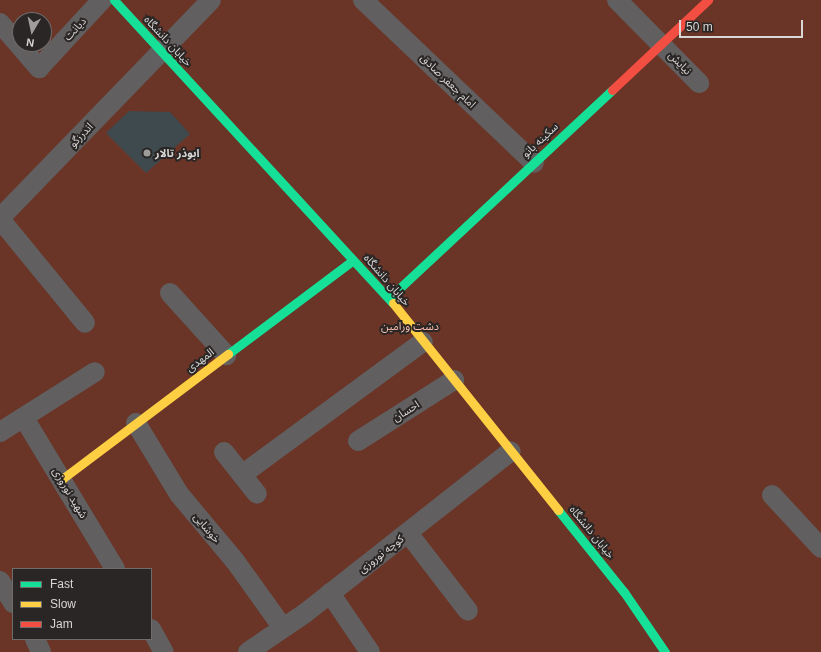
<!DOCTYPE html>
<html>
<head>
<meta charset="utf-8">
<style>
	body { margin:0 }
	#map { position:relative; width:821px; height:652px; overflow:hidden; background:#323130; font-family:Helvetica,"Noto Sans Arabic",sans-serif }
	div>[style] { position:absolute }
	.green>* { inset:0; background:#6a3427 }
	.building>* { inset:0; background:#3e4a4e }
	.street>* { height:20px; margin:-10px; padding:0 10px; transform-origin:10px; border-radius:10px; background:#615f5f }
	.fast>* { height:9px; margin:-4.5px; padding:0 4.5px; transform-origin:4.5px; border-radius:4.5px; background:#16e098 }
	.slow>* { height:9px; margin:-4.5px; padding:0 4.5px; transform-origin:4.5px; border-radius:4.5px; background:#ffcf43 }
	.jam>* { height:9px; margin:-4.5px; padding:0 4.5px; transform-origin:4.5px; border-radius:4.5px; background:#f24e42 }
	.dots>* { width:11px; height:11px; translate:-50% -50%; box-sizing:border-box; border:2px solid #292625; border-radius:50% }
	span { translate:-50% -50%; white-space:nowrap; text-align:center; line-height:1.15; -webkit-text-stroke:4px #292625; paint-order:stroke }
	.street-label { font-size:11px; color:#d9d7d6 }
	.poi-label { font-size:11px; color:#d9d7d6; font-weight:700 }
	.left { translate:0 -50%; text-align:left }
	.park-label { font-size:11px; color:#fbbeae }
	.legend { position:absolute; left:12px; top:568px; width:140px; height:72px; box-sizing:border-box; background:#292625; border:1px solid #6f6d6c; margin:0; padding:5px 7px; list-style:none; font-size:12px; color:#d9d7d6 }
	.legend li { display:flex; align-items:center; gap:8px; height:20px }
	.legend b { width:20px; border:1px solid #6f6d6c }
	.north { position:absolute; left:12px; top:12px; width:40px; height:40px; box-sizing:border-box; background:#292625; border:1px solid #6f6d6c; border-radius:50%; rotate:189deg; font-size:11px; font-weight:700; line-height:16px; text-align:center; color:#d9d7d6 }
	.north::after { content:''; display:block; margin:auto; width:14px; height:18px; background:#9f9d9c; clip-path:polygon(50% 0,100% 100%,50% 72%,0 100%) }
	.scale { position:absolute; left:679px; top:20px; width:124px; height:18px; box-sizing:border-box; border:2px solid #d9d7d6; border-top:0; padding-left:5px; font-size:12px; line-height:14px; white-space:nowrap; color:#d9d7d6; -webkit-text-stroke:3px #292625; paint-order:stroke }
</style>
</head>
<body>
<div id="map">
	<div class="green">
		<div style="clip-path:polygon(evenodd,0 0,821px 0,821px 652px,0 652px,0 0,20px 20px,44px 20px,44px 44px,20px 44px,20px 20px,0 0,13px 569px,151px 569px,151px 639px,13px 639px,13px 569px)"></div>
	</div>
	<div class="building">
		<div style="clip-path:polygon(129px 111px,170px 112px,190px 134px,146px 173px,106px 133px)"></div>
	</div>
	<div class="street">
		<div style="left:363px;top:0;width:236px;rotate:43.6deg"></div>
		<div style="left:617px;top:0;width:117px;rotate:45.3deg"></div>
		<div style="left:0;top:23px;width:60px;rotate:49.1deg"></div>
		<div style="left:39px;top:68px;width:93px;rotate:-47.2deg"></div>
		<div style="left:0;top:218px;width:303px;rotate:-45.9deg"></div>
		<div style="left:0;top:219px;width:134px;rotate:50.7deg"></div>
		<div style="left:170px;top:293px;width:84px;rotate:47.9deg"></div>
		<div style="left:24px;top:418px;width:176px;rotate:58.9deg"></div>
		<div style="left:136px;top:423px;width:83px;rotate:58.8deg"></div>
		<div style="left:179px;top:494px;width:87px;rotate:50.1deg"></div>
		<div style="left:235px;top:561px;width:82px;rotate:54.4deg"></div>
		<div style="left:0;top:432px;width:112px;rotate:-32.3deg"></div>
		<div style="left:358px;top:441px;width:114px;rotate:-32.4deg"></div>
		<div style="left:224px;top:452px;width:53px;rotate:51.8deg"></div>
		<div style="left:243px;top:474px;width:223px;rotate:-36.3deg"></div>
		<div style="left:772px;top:495px;width:72px;rotate:47.2deg"></div>
		<div style="left:408px;top:533px;width:98px;rotate:52.4deg"></div>
		<div style="left:0;top:581px;width:26px;rotate:59deg"></div>
		<div style="left:330px;top:593px;width:71px;rotate:55.9deg"></div>
		<div style="left:151px;top:629px;width:26px;rotate:61deg"></div>
		<div style="left:35px;top:639px;width:14px;rotate:65deg"></div>
		<div style="left:248px;top:652px;width:68px;rotate:-34.2deg"></div>
		<div style="left:304px;top:614px;width:263px;rotate:-38.2deg"></div>
	</div>
	<div class="fast">
		<div style="left:114px;top:0;width:412px;rotate:47.4deg"></div>
		<div style="left:389px;top:298px;width:305px;rotate:-43deg"></div>
		<div style="left:228px;top:354px;width:156px;rotate:-36.9deg"></div>
		<div style="left:558px;top:510px;width:105px;rotate:51.2deg"></div>
		<div style="left:624px;top:592px;width:73px;rotate:55.7deg"></div>
	</div>
	<div class="slow">
		<div style="left:393px;top:303px;width:265px;rotate:51.4deg"></div>
		<div style="left:62px;top:479px;width:208px;rotate:-37deg"></div>
	</div>
	<div class="jam">
		<div style="left:612px;top:90px;width:132px;rotate:-43.2deg"></div>
	</div>
	<div class="dots">
		<div style="left:147px;top:153px;background:#9f9d9c"></div>
	</div>
	<div class="street-label">
		<span style="left:75px;top:29px;rotate:-47deg">دیانت</span>
		<span style="left:168px;top:41px;rotate:47deg">خیابان دانشگاه</span>
		<span style="left:680px;top:63px;rotate:46deg">نیایش</span>
		<span style="left:448px;top:81px;rotate:44deg">امام جعفر صادق</span>
		<span style="left:81px;top:135px;rotate:-46deg">اندرزگو</span>
		<span style="left:540px;top:140px;rotate:-43deg">سکینه بانو</span>
		<span style="left:387px;top:280px;rotate:49deg">خیابان دانشگاه</span>
		<span style="left:200px;top:360px;rotate:-37deg">المهدی</span>
		<span style="left:406px;top:411px;rotate:-32deg">احسان</span>
		<span style="left:70px;top:493px;rotate:59deg">شهید نوروزی</span>
		<span style="left:207px;top:528px;rotate:50deg">خوشایی</span>
		<span style="left:592px;top:532px;rotate:51deg">خیابان دانشگاه</span>
		<span style="left:381px;top:554px;rotate:-38deg">کوچه نوروزی</span>
	</div>
	<div class="poi-label">
		<span class="left" style="left:155px;top:153px">ابوذر تالار</span>
	</div>
	<div class="park-label">
		<span style="left:410px;top:326px">دشت ورامین</span>
	</div>
	<ul class="legend">
	<li><b style="height:5px;background:#16e098"></b>Fast</li>
	<li><b style="height:5px;background:#ffcf43"></b>Slow</li>
	<li><b style="height:5px;background:#f24e42"></b>Jam</li>
	</ul>
	<div class="north">N</div>
	<div class="scale">50 m</div>
</div>
</body>
</html>
